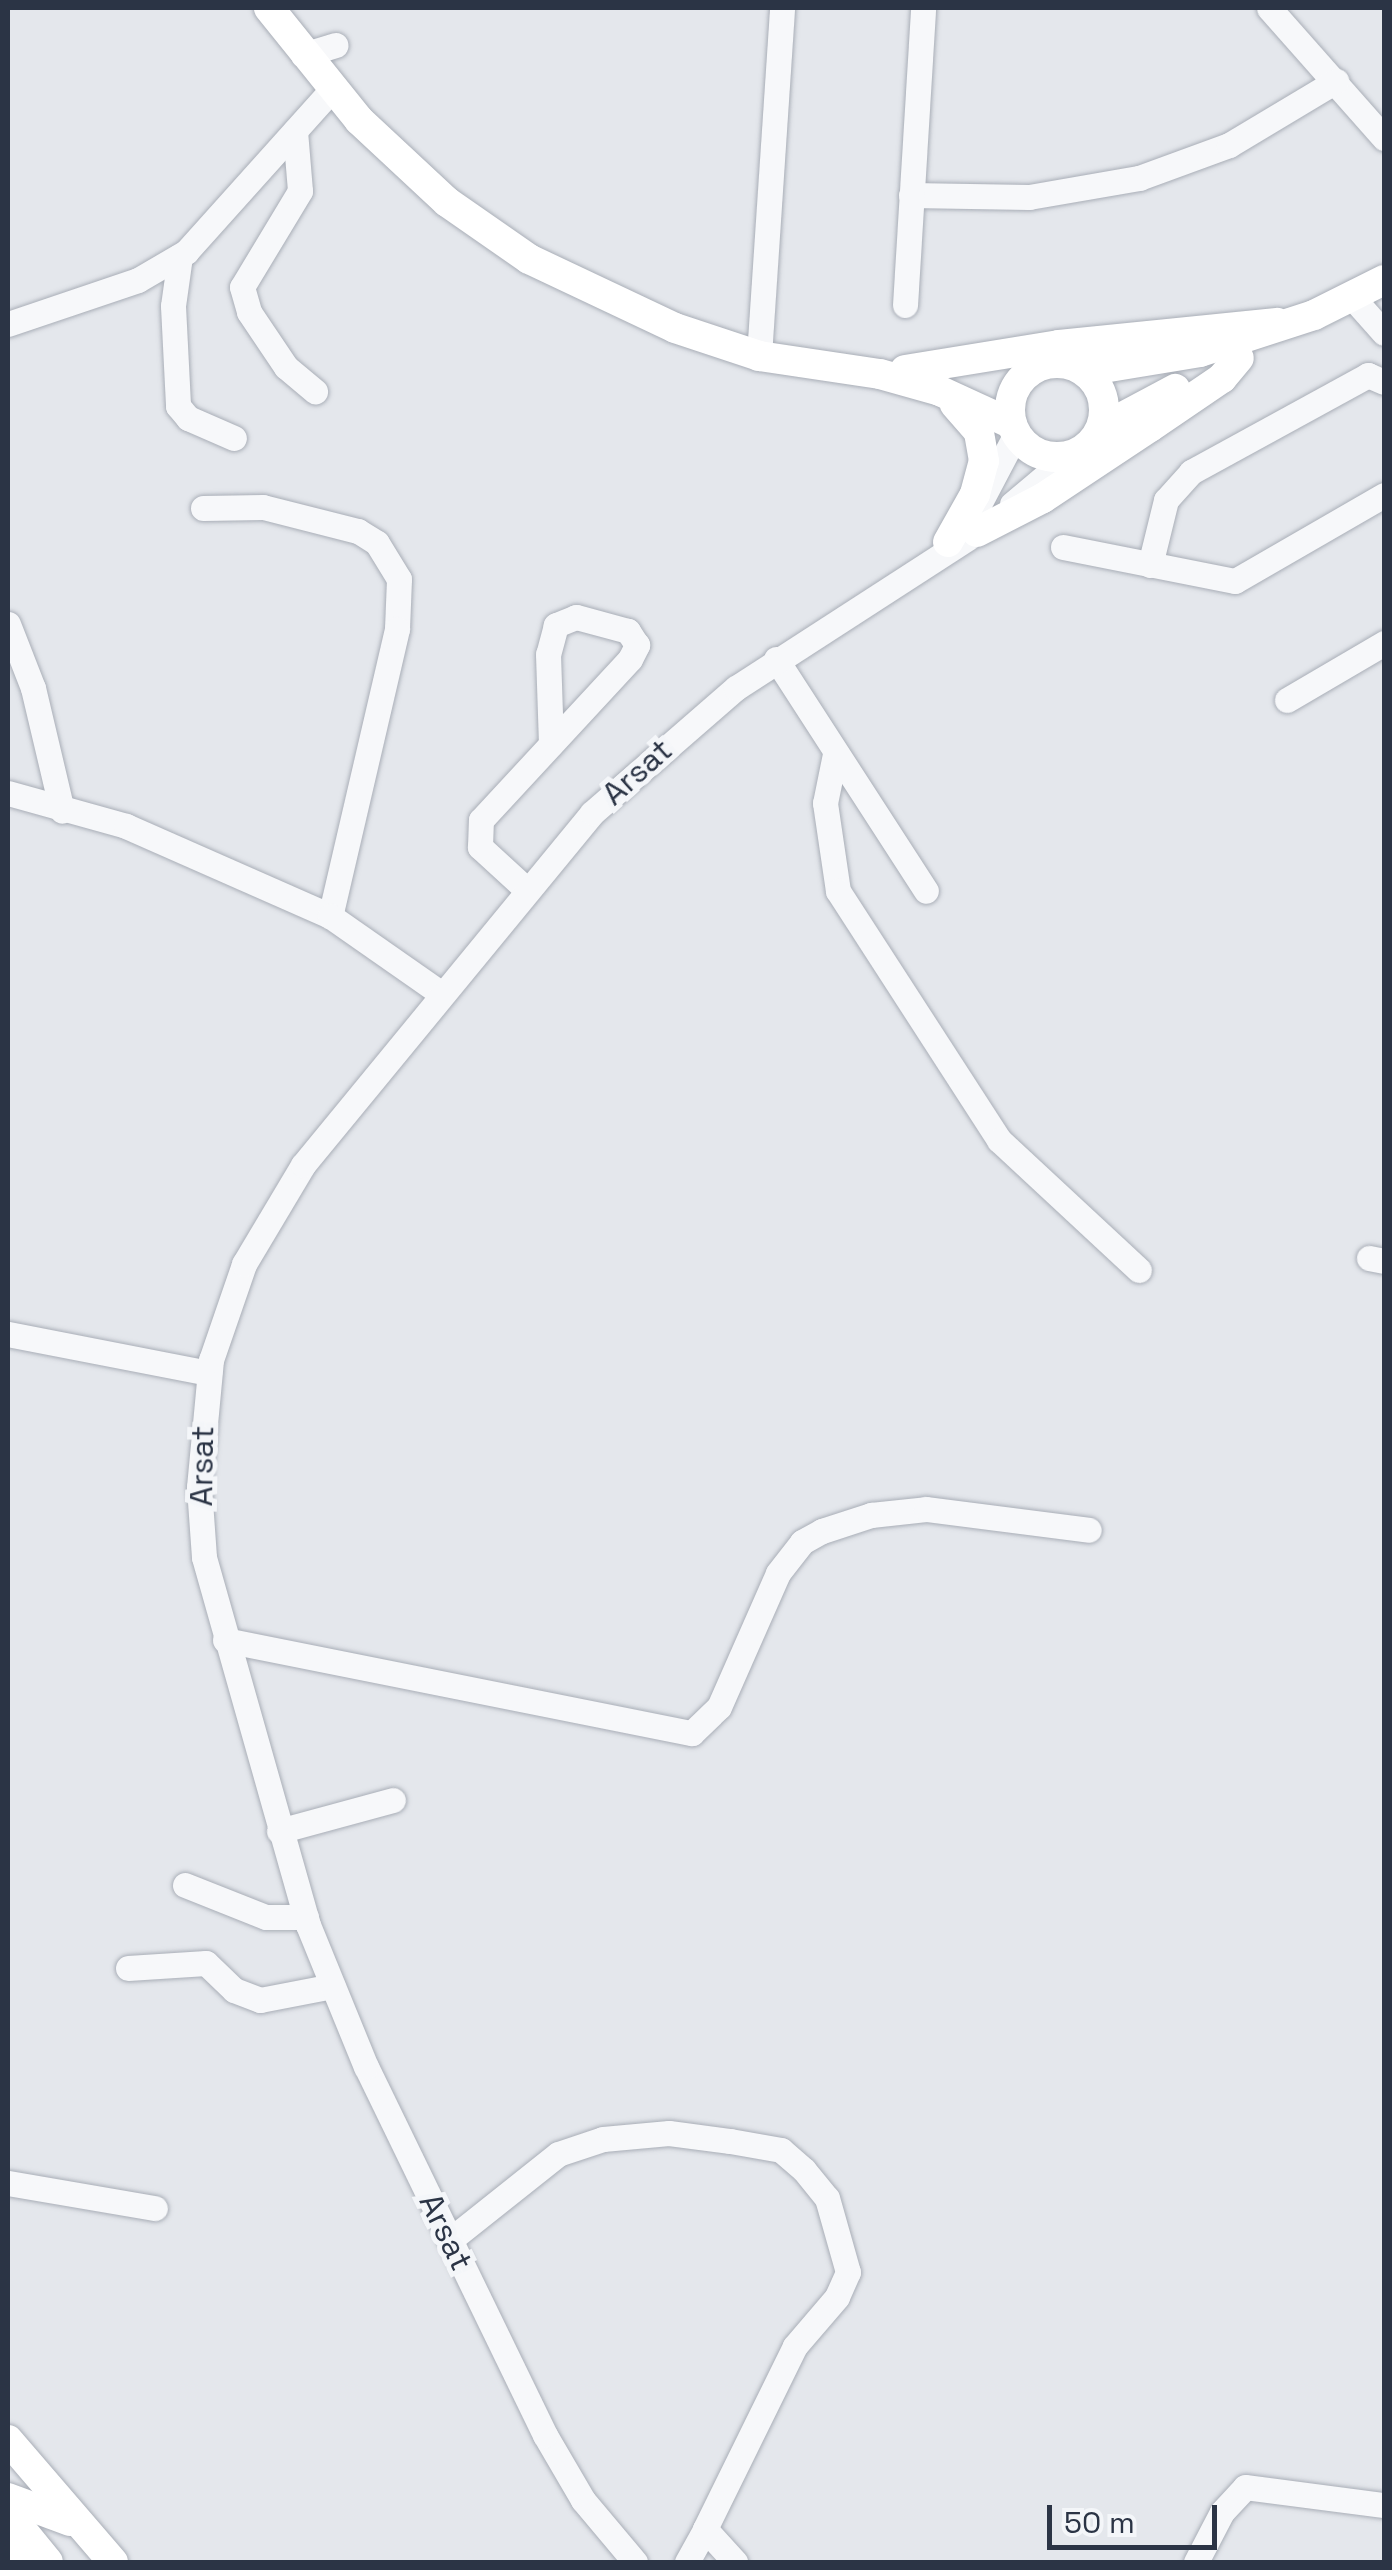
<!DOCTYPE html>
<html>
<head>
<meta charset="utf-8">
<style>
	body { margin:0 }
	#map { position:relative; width:1392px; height:2570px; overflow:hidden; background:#e4e7ec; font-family:"Space Grotesk",sans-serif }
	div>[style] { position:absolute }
	.roads { filter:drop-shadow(0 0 2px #a9aeb7) drop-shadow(0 0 2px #a9aeb7) }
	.minor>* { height:25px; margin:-12.5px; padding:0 12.5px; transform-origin:12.5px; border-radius:12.5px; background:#f7f8fa }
	.major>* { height:30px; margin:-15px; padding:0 15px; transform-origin:15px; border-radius:15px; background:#fff }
	.major>.ring { margin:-15px; padding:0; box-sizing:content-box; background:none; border:30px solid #fff; border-radius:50% }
	span { translate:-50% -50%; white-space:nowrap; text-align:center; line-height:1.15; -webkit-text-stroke:10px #f4f6f9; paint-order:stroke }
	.street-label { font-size:32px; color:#2b3445 }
	.frame { position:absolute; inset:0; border:10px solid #2b3445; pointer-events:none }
	.scale { position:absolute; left:1047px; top:2505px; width:170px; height:45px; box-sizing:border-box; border:5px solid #2b3445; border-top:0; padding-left:12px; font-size:30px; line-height:35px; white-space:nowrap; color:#2b3445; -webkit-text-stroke:8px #f4f6f9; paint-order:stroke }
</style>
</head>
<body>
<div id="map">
	<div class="roads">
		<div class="minor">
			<div style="left:1269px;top:8px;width:174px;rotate:48.5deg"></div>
			<div style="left:303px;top:55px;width:34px;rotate:-17deg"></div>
			<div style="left:295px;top:131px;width:60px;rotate:85.2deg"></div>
			<div style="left:300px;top:191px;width:112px;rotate:121.1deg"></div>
			<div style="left:242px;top:287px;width:26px;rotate:74deg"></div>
			<div style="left:249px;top:312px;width:66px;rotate:56.1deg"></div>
			<div style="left:286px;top:367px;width:38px;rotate:40deg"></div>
			<div style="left:911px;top:195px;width:118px;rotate:1deg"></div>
			<div style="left:1029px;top:197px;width:112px;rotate:-9.8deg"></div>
			<div style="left:1139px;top:178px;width:96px;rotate:-20.1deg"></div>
			<div style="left:1229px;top:145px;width:125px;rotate:-30.9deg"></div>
			<div style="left:180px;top:256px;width:50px;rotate:98deg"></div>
			<div style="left:173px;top:306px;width:100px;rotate:87.1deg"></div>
			<div style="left:178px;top:406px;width:16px;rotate:50deg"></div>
			<div style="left:188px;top:418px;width:50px;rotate:23.5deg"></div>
			<div style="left:1352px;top:297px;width:48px;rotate:48.4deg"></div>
			<div style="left:905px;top:305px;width:298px;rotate:-86.5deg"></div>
			<div style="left:8px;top:324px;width:137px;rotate:-18.7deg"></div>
			<div style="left:138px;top:280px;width:56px;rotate:-30.3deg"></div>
			<div style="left:186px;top:252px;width:219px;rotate:-48.1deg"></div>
			<div style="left:759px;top:356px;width:349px;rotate:-86.2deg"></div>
			<div style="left:1012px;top:504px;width:75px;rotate:-40.1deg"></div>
			<div style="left:203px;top:508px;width:60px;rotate:-1deg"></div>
			<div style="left:263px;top:507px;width:98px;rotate:14.2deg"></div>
			<div style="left:358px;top:531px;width:22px;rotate:32deg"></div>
			<div style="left:377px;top:543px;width:42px;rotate:58.6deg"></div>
			<div style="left:399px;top:579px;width:50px;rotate:92.3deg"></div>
			<div style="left:397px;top:629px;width:295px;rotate:103.1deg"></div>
			<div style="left:975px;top:512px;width:88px;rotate:-62.3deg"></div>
			<div style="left:1063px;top:547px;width:175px;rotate:11.2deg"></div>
			<div style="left:1235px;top:581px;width:172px;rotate:-30deg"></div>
			<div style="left:1150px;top:565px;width:67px;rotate:-76.2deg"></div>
			<div style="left:1166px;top:500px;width:38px;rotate:-48deg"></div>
			<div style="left:1191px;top:472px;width:202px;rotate:-28.7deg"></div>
			<div style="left:1368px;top:375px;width:17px;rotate:24deg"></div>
			<div style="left:8px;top:624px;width:69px;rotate:68.7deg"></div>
			<div style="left:33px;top:688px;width:126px;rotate:76.7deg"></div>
			<div style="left:776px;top:659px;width:276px;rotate:57.1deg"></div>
			<div style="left:1287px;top:700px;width:113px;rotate:-30.4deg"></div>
			<div style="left:835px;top:754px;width:50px;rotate:101.5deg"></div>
			<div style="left:825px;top:803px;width:89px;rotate:81.6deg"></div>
			<div style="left:838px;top:891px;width:297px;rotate:57.1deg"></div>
			<div style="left:999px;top:1140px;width:191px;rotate:42.9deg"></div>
			<div style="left:8px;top:793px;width:123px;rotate:15.6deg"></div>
			<div style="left:126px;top:826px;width:223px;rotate:23.8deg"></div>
			<div style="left:330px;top:916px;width:133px;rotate:34.9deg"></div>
			<div style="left:527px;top:890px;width:64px;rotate:-137.5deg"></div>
			<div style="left:480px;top:847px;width:27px;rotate:-88deg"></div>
			<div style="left:481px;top:820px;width:219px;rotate:-47.2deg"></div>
			<div style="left:630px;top:659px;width:16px;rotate:-63deg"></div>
			<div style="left:637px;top:645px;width:17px;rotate:-123deg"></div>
			<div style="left:628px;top:631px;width:54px;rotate:-164.9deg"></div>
			<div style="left:576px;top:617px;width:22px;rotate:158deg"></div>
			<div style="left:556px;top:625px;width:30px;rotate:105deg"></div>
			<div style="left:548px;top:654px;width:90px;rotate:88.1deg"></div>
			<div style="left:1369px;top:1258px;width:15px;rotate:11deg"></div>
			<div style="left:8px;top:1334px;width:205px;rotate:11deg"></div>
			<div style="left:225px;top:1640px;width:476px;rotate:11.3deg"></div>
			<div style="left:692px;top:1733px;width:37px;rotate:-44deg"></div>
			<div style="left:719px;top:1707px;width:146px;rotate:-66.2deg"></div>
			<div style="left:778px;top:1573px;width:39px;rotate:-52deg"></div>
			<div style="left:802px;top:1542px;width:23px;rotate:-29deg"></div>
			<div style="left:822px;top:1531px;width:52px;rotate:-18.1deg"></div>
			<div style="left:871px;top:1515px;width:55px;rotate:-6.2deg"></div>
			<div style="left:926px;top:1509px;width:164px;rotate:7.3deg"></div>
			<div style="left:279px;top:1831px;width:118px;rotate:-15.2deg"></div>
			<div style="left:185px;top:1885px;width:87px;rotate:21.6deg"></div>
			<div style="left:266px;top:1917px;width:40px"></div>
			<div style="left:128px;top:1968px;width:78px;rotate:-3.7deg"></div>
			<div style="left:206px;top:1963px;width:39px;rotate:44deg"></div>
			<div style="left:234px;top:1990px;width:28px;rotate:21deg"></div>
			<div style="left:260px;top:2000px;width:74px;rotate:-10.9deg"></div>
			<div style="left:8px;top:2183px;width:149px;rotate:9.7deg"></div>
			<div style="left:450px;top:2240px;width:138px;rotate:-38.5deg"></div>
			<div style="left:558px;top:2154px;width:47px;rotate:-18.4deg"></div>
			<div style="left:603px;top:2139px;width:66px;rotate:-5.2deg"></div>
			<div style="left:669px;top:2133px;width:62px;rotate:7.5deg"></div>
			<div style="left:730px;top:2141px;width:52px;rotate:10deg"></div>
			<div style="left:781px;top:2150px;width:30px;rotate:41deg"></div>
			<div style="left:804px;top:2170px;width:36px;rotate:51deg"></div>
			<div style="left:827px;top:2198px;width:77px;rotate:74.2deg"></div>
			<div style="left:848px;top:2272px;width:27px;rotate:114deg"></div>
			<div style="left:837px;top:2297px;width:65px;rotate:130.6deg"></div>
			<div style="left:795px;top:2346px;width:204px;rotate:116.2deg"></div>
			<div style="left:705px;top:2529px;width:45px;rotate:47.7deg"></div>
			<div style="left:635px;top:2562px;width:81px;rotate:-130deg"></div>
			<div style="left:583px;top:2500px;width:75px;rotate:-120.3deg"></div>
			<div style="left:545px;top:2435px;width:409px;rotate:-115.9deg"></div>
			<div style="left:366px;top:2067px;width:153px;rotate:-112.2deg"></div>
			<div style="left:308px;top:1925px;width:382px;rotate:-105.8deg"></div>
			<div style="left:204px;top:1557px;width:70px;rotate:-94.1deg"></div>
			<div style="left:199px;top:1487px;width:128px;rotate:-84.6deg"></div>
			<div style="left:211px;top:1360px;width:102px;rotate:-71deg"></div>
			<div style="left:244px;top:1264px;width:115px;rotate:-59.2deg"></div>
			<div style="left:303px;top:1165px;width:455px;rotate:-50.6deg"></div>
			<div style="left:592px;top:813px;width:191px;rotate:-41deg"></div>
			<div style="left:736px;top:688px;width:276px;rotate:-32.9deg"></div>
			<div style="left:687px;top:2562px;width:38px;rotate:-61deg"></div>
			<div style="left:1196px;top:2562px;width:56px;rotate:-62.5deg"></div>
			<div style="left:1222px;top:2512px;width:34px;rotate:-47deg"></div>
			<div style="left:1245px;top:2487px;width:140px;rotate:7.4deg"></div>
		</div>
		<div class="major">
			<div style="left:269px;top:8px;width:144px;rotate:51.2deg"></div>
			<div style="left:359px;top:120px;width:120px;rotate:43deg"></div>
			<div style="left:447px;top:202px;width:100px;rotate:34.8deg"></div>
			<div style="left:529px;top:259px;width:161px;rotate:25.3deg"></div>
			<div style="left:675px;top:328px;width:89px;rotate:18.4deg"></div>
			<div style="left:759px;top:356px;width:122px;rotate:8.5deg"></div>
			<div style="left:880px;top:374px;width:62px;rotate:15.8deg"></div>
			<div style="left:940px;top:391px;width:79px;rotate:24.6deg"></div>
			<div class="ring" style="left:1010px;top:363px;width:64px;height:64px"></div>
			<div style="left:905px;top:370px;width:156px;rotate:-9.2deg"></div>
			<div style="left:1059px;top:345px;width:219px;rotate:-5.8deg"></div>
			<div style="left:1085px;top:371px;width:117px;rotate:-9.4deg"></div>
			<div style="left:1200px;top:352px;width:120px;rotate:-18deg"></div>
			<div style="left:1314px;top:315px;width:78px;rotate:-26.6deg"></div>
			<div style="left:1102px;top:428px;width:83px;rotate:-28.1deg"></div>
			<div style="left:977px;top:532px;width:74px;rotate:-27.3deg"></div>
			<div style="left:1043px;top:498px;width:128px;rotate:-33.6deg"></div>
			<div style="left:1150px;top:427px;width:87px;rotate:-34.2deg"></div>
			<div style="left:1222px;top:378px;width:26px;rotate:-50deg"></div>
			<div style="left:948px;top:542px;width:55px;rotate:-60.6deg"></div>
			<div style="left:975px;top:494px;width:34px;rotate:-75deg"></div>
			<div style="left:984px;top:461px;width:29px;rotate:-100deg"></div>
			<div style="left:979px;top:432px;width:37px;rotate:-131deg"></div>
			<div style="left:8px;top:2440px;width:161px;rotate:49.3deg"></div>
			<div style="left:8px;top:2498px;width:66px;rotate:20.4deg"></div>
			<div style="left:8px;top:2513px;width:63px;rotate:50.8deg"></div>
			<div style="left:8px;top:2552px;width:26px;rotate:23deg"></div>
		</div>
	</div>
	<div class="street-label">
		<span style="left:637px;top:772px;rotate:-42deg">Arsat</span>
		<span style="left:202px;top:1466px;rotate:-89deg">Arsat</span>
		<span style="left:446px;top:2232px;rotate:64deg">Arsat</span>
	</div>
	<div class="frame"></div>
	<div class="scale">50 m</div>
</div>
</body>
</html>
